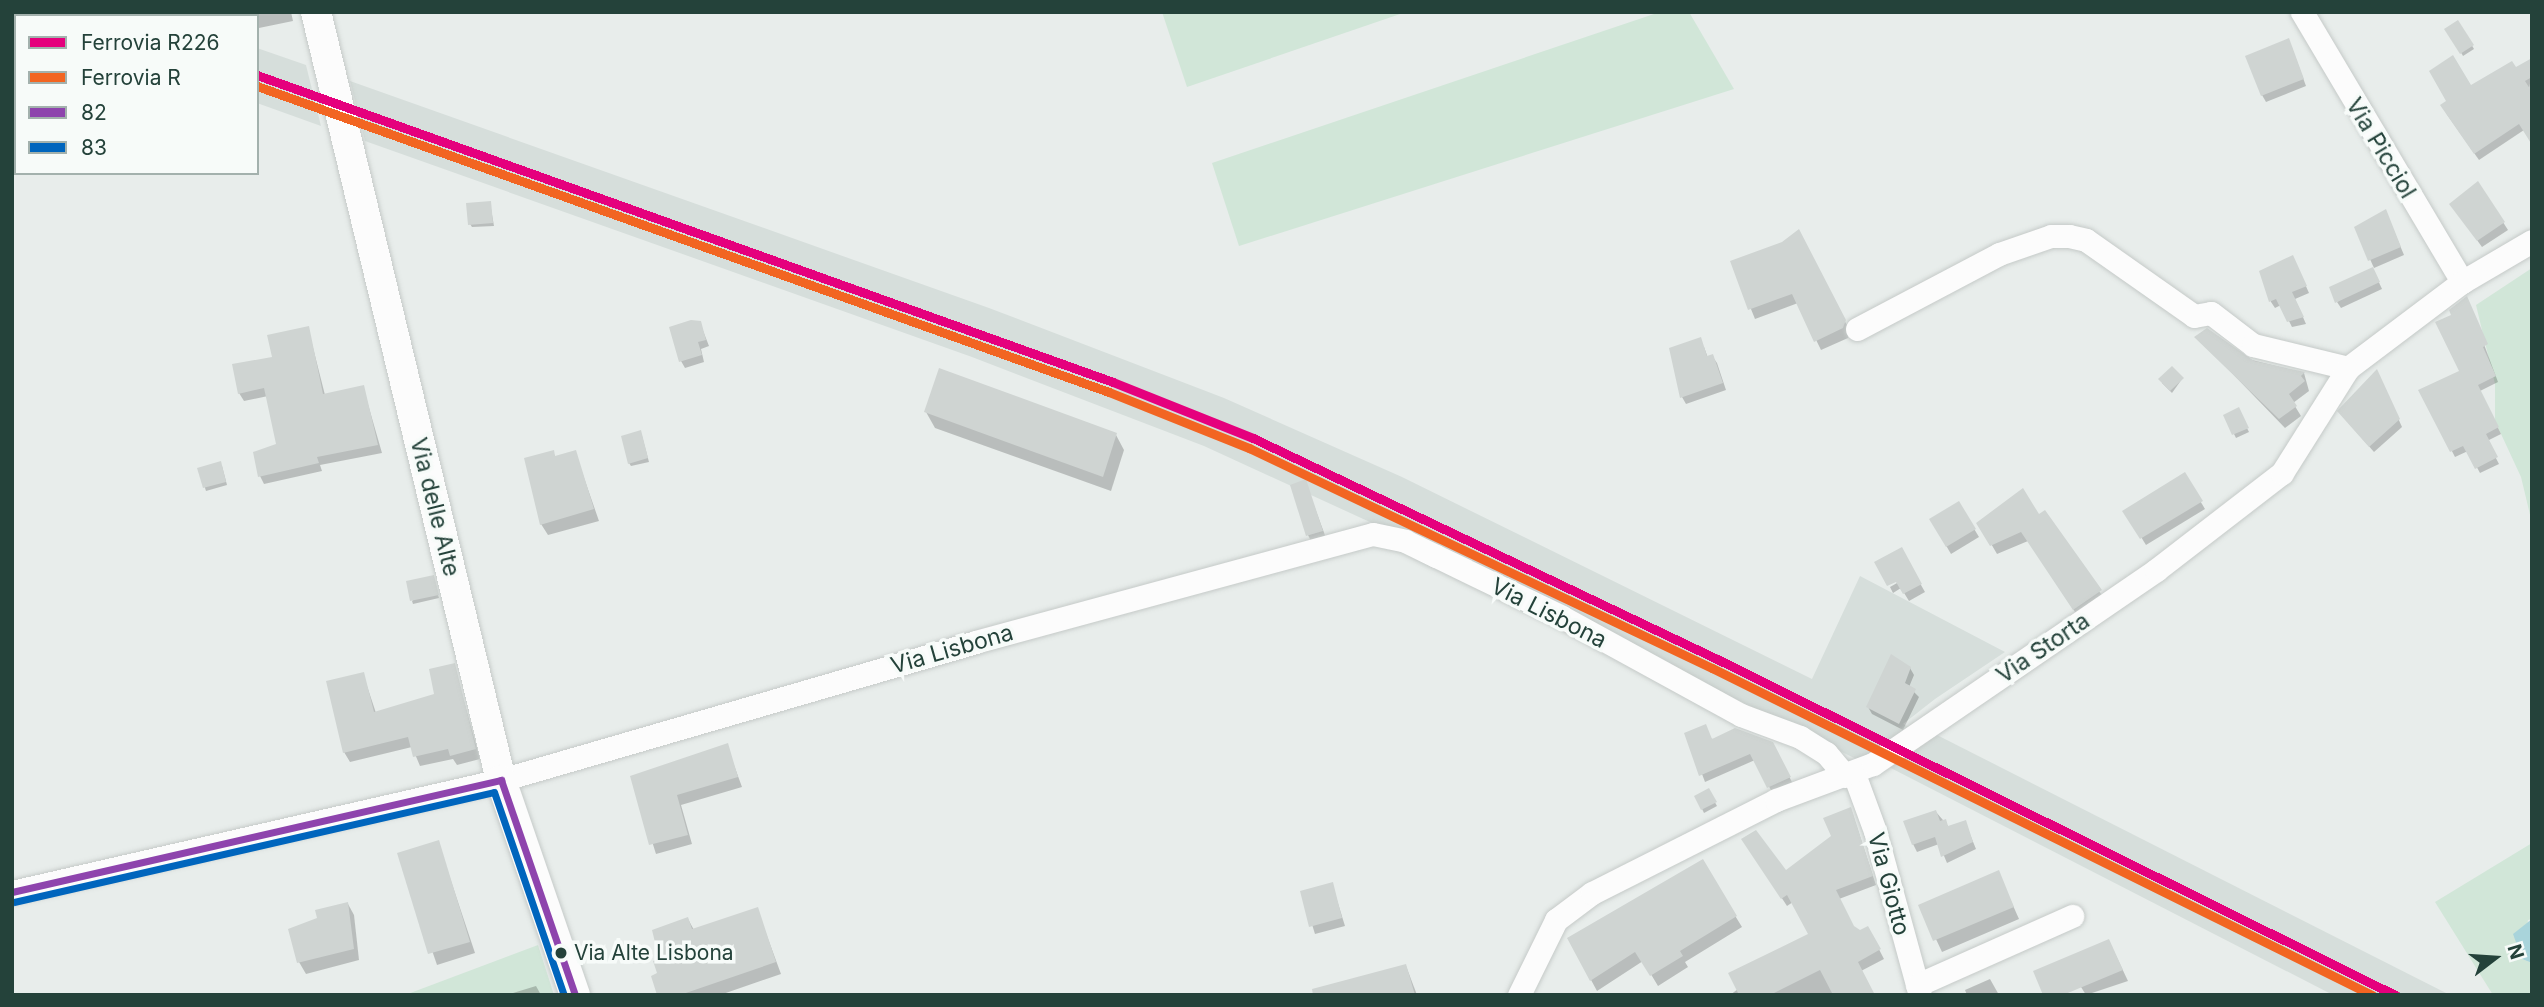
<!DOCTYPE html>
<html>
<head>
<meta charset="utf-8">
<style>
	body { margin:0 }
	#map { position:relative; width:2544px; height:1007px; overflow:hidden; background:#e8edeb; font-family:Inter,sans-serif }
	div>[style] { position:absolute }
	.built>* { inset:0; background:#d6dedb }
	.green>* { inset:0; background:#d1e6d8 }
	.water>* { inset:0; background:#a9d4db }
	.shadow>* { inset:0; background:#0003 }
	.building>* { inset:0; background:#cfd4d2 }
	.roads { filter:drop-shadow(0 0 2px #c5cac8) drop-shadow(0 0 2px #c5cac8) }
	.minor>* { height:23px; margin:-11.5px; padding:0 11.5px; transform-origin:11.5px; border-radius:11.5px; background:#fcfcfc }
	.tertiary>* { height:30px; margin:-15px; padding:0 15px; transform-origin:15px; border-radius:15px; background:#fcfcfc }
	.bus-1>* { height:7px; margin:-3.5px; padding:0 3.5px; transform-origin:3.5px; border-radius:3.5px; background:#8e44ad }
	.bus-2>* { height:7px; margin:-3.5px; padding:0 3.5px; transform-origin:3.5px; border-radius:3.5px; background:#0065bd }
	.rail-1>* { height:9px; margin:-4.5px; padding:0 4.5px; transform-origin:4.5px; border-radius:4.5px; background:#e5007d }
	.rail-2>* { height:9px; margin:-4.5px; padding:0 4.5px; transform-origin:4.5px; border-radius:4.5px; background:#f26522 }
	.dots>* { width:19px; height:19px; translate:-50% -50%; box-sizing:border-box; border:4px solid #f7fbf9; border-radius:50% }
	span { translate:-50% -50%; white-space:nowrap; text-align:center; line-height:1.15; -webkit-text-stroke:7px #f7fbf9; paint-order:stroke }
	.bus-label { font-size:21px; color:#24423a }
	.left { translate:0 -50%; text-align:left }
	.street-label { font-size:23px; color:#24423a }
	.frame { position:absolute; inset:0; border:14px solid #24423a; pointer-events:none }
	.legend { position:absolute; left:14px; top:14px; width:245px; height:161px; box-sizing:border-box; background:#f7fbf9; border:2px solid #a3b1ad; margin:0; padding:9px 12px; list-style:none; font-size:21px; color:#24423a }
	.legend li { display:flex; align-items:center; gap:14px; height:35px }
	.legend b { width:35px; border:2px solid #a3b1ad }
	.north { position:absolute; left:2460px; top:923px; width:70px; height:70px; -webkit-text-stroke:5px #f7fbf9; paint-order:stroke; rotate:73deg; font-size:19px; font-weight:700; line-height:28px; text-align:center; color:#24423a }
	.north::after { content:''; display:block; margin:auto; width:24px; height:32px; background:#24423a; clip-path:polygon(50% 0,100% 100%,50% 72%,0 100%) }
</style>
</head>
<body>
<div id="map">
	<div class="built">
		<div style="clip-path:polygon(12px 12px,158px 12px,168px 16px,16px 17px)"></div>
		<div style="clip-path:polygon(257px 48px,306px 65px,321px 126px,257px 103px)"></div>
		<div style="clip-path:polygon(350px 81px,989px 308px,1224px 398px,1402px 477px,1812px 679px,1860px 576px,2005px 652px,1935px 699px,1903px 724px,1913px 729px,1862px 762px,1503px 583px,1204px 446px,972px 357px,365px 141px)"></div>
		<div style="clip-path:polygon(1933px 733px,2450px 995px,2333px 995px,1885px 765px)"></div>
	</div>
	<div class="green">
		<div style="clip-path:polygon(1162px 12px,1406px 12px,1187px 87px)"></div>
		<div style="clip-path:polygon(1660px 12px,1689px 12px,1734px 89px,1239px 246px,1212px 163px)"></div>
		<div style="clip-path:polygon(2532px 268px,2532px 523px,2521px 477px,2495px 421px,2495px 384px,2476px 305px)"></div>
		<div style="clip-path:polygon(2532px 843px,2532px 919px,2528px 920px,2522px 959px,2532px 963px,2532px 995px,2493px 995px,2435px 902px)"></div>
		<div style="clip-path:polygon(538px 945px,554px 995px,405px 995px)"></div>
	</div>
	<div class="water">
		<div style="clip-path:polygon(2532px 919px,2532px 963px,2522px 959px,2513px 934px)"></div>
	</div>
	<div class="shadow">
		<div style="clip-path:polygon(251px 12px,291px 12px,293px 21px,259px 28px,257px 16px)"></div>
		<div style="clip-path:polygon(2458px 22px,2474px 49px,2463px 56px,2447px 29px)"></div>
		<div style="clip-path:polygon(2292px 48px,2306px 86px,2266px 102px,2262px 95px)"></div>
		<div style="clip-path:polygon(2532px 68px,2524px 130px,2479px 160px,2446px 113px,2471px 88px)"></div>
		<div style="clip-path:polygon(2478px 183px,2508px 230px,2482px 247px,2456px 211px)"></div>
		<div style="clip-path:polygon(490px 203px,494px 226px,472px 227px,470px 224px)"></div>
		<div style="clip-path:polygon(2389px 219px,2404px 255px,2374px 268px,2356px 228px)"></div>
		<div style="clip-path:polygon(1803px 241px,1850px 331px,1848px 338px,1821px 350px,1798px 303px,1755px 319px,1732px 262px)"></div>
		<div style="clip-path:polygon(2296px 264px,2309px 293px,2295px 299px,2306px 324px,2292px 327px,2281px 305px,2275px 308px,2271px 302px,2261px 272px)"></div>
		<div style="clip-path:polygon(2376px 276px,2382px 289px,2341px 308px,2337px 302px)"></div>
		<div style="clip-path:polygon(2469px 304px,2498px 382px,2480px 391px,2501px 434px,2487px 441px,2499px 464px,2480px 473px,2468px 451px,2455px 457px,2421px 391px,2461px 372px,2453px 316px)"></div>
		<div style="clip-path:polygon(700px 323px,709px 346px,701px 349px,704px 362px,685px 368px,681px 361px)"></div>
		<div style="clip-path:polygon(308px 328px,325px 395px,363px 387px,382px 453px,320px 465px,322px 471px,264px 484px,260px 476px,278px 445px,268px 396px,244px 401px,239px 393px)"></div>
		<div style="clip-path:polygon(2197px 337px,2244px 358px,2304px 373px,2309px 391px,2293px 403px,2301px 416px,2285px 428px)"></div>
		<div style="clip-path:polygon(1704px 347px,1708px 358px,1712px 356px,1717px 363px,1726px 390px,1686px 404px,1682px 397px)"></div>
		<div style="clip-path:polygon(2380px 378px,2402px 427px,2374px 452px,2339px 412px)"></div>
		<div style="clip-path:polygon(2182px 379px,2172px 393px,2162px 383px)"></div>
		<div style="clip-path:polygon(2238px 410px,2249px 432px,2236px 438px,2225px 416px)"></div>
		<div style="clip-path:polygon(926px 412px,1116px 435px,1124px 450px,1111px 491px,935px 428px)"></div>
		<div style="clip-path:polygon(642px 436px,649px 462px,631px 466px,629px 463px)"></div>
		<div style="clip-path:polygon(553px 452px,556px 458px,575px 452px,599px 521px,548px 535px,541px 524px)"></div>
		<div style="clip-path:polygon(222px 466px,227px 485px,206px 491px,199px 469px)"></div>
		<div style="clip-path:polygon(2184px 474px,2205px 509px,2146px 545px,2125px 511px)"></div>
		<div style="clip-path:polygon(1305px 481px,1326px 538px,1312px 543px,1308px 535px)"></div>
		<div style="clip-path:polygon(1959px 504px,1979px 537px,1951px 554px,1931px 520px)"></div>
		<div style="clip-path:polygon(2038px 516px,2106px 600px,2079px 618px,2028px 541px,1997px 554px,1979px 523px)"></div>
		<div style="clip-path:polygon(1901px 550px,1925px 592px,1909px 601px,1901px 588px,1893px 593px,1890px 587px,1904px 579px)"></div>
		<div style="clip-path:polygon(434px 580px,439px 598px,413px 604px,412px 601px)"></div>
		<div style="clip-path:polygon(454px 665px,480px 759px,457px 765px,453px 759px,420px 766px,412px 747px,350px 762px,344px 752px,363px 674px,376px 713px,437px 695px)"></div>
		<div style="clip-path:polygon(1910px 668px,1914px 675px,1909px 687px,1919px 697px,1903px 730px,1872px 714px,1868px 707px)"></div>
		<div style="clip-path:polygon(1687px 734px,1776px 751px,1793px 784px,1773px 794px,1755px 760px,1705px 782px)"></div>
		<div style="clip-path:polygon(727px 746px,742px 787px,681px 805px,692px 844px,656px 854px,632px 778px)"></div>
		<div style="clip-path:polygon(1708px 790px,1717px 806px,1704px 813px,1696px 796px)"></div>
		<div style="clip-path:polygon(1851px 809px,1876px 885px,1839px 899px,1853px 927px,1860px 932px,1868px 928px,1884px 959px,1861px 971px,1874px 995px,1730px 995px,1810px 935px,1793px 902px,1787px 906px,1749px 848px,1786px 872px,1833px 837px)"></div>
		<div style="clip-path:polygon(1936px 812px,1949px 827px,1965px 822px,1976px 849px,1947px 863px,1939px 844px,1917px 852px,1913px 844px)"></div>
		<div style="clip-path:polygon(438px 842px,475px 953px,437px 965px,399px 854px)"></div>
		<div style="clip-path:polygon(1702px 862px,1742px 927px,1685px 962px,1688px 967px,1658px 986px,1643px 961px,1597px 991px,1569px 939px)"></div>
		<div style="clip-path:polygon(1998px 872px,2019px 919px,1942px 952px,1920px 905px)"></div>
		<div style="clip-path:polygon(1332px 884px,1345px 926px,1315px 934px,1302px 892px)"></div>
		<div style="clip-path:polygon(348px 904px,354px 915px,359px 960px,306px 974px,299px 962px,319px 919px)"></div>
		<div style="clip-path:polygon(757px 909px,781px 974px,720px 995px,659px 995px,661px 960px,688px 919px,694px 930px)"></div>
		<div style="clip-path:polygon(2109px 941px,2128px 981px,2086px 995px,2081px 987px)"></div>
		<div style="clip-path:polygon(1406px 966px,1417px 995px,1341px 995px)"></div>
		<div style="clip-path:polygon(1990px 979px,1999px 995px,1967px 995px,1965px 990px)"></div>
		<div style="clip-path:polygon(536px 986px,541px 995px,514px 995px,513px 993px)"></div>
	</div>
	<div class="building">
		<div style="clip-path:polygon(2458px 20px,2474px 45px,2460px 54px,2444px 29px)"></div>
		<div style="clip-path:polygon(2289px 38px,2304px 79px,2261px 96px,2245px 56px)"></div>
		<div style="clip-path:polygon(2453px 55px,2471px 85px,2512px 61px,2516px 67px,2532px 58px,2532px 77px,2525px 81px,2532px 92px,2532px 145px,2519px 124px,2474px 154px,2440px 105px,2446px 101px,2429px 71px)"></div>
		<div style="clip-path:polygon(2478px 181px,2505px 222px,2477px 241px,2449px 204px)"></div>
		<div style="clip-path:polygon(491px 201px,493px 223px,468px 225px,466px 203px)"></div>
		<div style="clip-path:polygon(2386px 209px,2401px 247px,2368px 261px,2354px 227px)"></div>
		<div style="clip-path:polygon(1799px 229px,1846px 320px,1843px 328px,1814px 342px,1792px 294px,1748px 310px,1730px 261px,1782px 242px)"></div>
		<div style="clip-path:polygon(2293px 255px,2307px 286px,2292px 292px,2304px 317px,2287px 322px,2276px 299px,2269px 302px,2259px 271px)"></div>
		<div style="clip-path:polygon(2373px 267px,2380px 282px,2335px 303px,2329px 287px)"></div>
		<div style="clip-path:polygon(2467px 296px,2488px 344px,2483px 347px,2496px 376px,2478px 385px,2499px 427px,2486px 434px,2498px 457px,2475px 469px,2463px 446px,2450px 452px,2418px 390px,2459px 371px,2435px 322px,2451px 315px,2449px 310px)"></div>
		<div style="clip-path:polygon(691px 320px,701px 321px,706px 340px,698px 342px,702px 355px,679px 362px,669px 327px)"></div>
		<div style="clip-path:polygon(309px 326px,323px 394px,364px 385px,378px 445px,317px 457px,319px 463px,258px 477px,253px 452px,276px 444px,264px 388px,238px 394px,232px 364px,272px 357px,267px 335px)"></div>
		<div style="clip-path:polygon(2207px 328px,2254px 361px,2305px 372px,2301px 376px,2305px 381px,2289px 394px,2297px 406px,2279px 419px,2194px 337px)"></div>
		<div style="clip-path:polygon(1701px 337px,1707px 356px,1713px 354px,1723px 383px,1680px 398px,1669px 348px)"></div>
		<div style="clip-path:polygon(2172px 366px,2184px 378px,2170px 391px,2158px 379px)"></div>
		<div style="clip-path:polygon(939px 368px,1117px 433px,1103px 477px,924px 412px)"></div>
		<div style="clip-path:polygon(2377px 369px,2400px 419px,2369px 447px,2337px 411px)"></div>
		<div style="clip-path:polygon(2239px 407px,2249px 428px,2232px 435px,2223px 415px)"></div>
		<div style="clip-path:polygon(641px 430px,648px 458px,628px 464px,621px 436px)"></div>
		<div style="clip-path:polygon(554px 450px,555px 456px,576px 450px,594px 509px,540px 525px,524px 458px)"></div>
		<div style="clip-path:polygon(221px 461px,226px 482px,203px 488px,197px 468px)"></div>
		<div style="clip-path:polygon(2185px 472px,2203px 501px,2140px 539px,2122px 511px)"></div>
		<div style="clip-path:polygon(1306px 479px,1323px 531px,1306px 536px,1290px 485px)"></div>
		<div style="clip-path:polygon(2023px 488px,2039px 514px,2045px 510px,2102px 590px,2073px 610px,2021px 532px,1990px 546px,1976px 523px)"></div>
		<div style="clip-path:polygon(1959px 501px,1976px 529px,1946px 547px,1929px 519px)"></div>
		<div style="clip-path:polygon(1902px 547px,1922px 584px,1903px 594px,1896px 582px,1887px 586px,1874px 562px)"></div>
		<div style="clip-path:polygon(434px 575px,439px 595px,410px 601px,406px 581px)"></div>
		<div style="clip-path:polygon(1891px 654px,1911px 667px,1905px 683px,1916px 689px,1899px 724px,1866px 707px)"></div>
		<div style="clip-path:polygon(455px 663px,476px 749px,450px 756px,448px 749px,413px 757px,408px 737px,343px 753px,326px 681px,364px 672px,374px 712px,434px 694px,429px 669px)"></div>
		<div style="clip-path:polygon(1706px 724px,1712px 739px,1735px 728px,1773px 742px,1791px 777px,1767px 788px,1750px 754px,1699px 776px,1684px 733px)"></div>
		<div style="clip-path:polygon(728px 743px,738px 777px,677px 795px,688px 835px,649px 845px,630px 776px)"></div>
		<div style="clip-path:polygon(1709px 788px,1717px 802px,1701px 810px,1694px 796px)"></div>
		<div style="clip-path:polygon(1851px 807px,1873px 876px,1836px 890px,1854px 926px,1860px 930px,1868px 926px,1881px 949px,1858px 962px,1875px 995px,1833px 995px,1820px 970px,1770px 995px,1739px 995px,1728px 973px,1808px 934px,1787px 895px,1781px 899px,1741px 839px,1756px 830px,1786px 870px,1831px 836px,1823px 818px)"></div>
		<div style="clip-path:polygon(1936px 810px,1940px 821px,1946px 819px,1948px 826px,1966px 820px,1973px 842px,1941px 857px,1935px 837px,1912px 845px,1903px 821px)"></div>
		<div style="clip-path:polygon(439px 840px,470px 942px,428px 954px,397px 853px)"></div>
		<div style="clip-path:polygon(1703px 859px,1737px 916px,1680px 951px,1683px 956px,1650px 976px,1635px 952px,1590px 981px,1567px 938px)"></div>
		<div style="clip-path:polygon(1999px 870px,2014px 907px,1933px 941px,1918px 905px)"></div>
		<div style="clip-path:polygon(1333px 882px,1342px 918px,1309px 927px,1300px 891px)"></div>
		<div style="clip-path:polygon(348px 902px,354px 949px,297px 963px,288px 929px,317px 918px,315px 910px)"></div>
		<div style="clip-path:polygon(758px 907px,776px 962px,680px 995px,657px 995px,651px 976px,657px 973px,653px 961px,659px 959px,652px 930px,688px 917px,692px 929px)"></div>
		<div style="clip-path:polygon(2109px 939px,2123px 970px,2063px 995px,2043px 995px,2033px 971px)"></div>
		<div style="clip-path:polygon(1406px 964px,1415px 995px,1313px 995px,1312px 989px)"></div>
	</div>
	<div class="roads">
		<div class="minor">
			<div style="left:2302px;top:12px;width:314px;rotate:59.3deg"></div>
			<div style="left:1857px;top:329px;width:161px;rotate:-27.8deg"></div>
			<div style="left:1999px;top:254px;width:55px;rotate:-19.1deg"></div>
			<div style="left:2051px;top:236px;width:18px"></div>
			<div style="left:2069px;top:236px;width:17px;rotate:13deg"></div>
			<div style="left:2086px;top:240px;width:132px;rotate:35.1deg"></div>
			<div style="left:2194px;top:316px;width:17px;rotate:-10deg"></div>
			<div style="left:2211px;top:313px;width:53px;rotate:37.3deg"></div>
			<div style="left:2253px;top:345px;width:98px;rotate:13.6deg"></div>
			<div style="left:1854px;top:774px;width:61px;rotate:69.8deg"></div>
			<div style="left:1875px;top:831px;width:170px;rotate:74.7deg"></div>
			<div style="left:12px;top:892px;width:502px;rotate:-12.9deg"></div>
			<div style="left:501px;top:780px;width:494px;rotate:-16.2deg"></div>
			<div style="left:975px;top:642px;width:412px;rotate:-15.2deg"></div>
			<div style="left:1373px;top:534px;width:33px;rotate:12deg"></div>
			<div style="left:1405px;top:541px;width:34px;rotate:26deg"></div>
			<div style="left:1436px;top:556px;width:140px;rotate:25.8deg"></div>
			<div style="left:1562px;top:617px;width:204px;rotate:28.7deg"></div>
			<div style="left:1741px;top:715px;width:63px;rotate:20.4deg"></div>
			<div style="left:1800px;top:737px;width:31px;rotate:32deg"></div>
			<div style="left:1826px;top:753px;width:30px;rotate:50deg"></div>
			<div style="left:1917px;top:985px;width:170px;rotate:-24deg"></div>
			<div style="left:1519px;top:995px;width:84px;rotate:-63.7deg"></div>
			<div style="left:1556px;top:920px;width:45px;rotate:-36.9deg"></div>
			<div style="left:1592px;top:893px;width:206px;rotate:-26.8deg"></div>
			<div style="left:1776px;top:800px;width:103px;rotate:-20.4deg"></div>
			<div style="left:1873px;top:764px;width:343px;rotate:-34.4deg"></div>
			<div style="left:2156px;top:570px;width:159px;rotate:-37.6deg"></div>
			<div style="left:2282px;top:473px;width:124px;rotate:-57.8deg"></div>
			<div style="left:2348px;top:368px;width:143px;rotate:-37deg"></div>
			<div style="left:2462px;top:282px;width:81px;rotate:-30.4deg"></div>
		</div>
		<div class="tertiary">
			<div style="left:316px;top:12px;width:790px;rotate:76.46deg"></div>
			<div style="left:501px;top:780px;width:227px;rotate:71deg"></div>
		</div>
	</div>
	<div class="bus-1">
		<div style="left:12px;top:892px;width:502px;rotate:-12.9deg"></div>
		<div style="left:501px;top:780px;width:227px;rotate:71deg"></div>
	</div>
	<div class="bus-2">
		<div style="left:14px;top:902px;width:492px;rotate:-12.9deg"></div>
		<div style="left:494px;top:792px;width:215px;rotate:71deg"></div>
	</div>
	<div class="rail-1">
		<div style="left:257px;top:75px;width:909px;rotate:19.73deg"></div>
		<div style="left:1113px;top:382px;width:151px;rotate:21.8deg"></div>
		<div style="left:1253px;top:438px;width:514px;rotate:25.47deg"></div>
		<div style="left:1717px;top:659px;width:757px;rotate:26.36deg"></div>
	</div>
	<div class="rail-2">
		<div style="left:257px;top:86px;width:905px;rotate:19.76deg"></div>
		<div style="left:1109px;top:392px;width:151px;rotate:21.8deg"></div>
		<div style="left:1249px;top:448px;width:513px;rotate:25.42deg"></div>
		<div style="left:1712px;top:668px;width:737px;rotate:26.36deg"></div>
	</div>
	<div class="dots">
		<div style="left:561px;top:953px;background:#24423a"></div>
	</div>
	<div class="bus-label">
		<span class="left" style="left:574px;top:953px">Via Alte Lisbona</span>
	</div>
	<div class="street-label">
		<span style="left:2381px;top:148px;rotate:59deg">Via Picciol</span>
		<span style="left:435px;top:507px;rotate:76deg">Via delle Alte</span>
		<span style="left:1549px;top:613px;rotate:27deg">Via Lisbona</span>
		<span style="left:2043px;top:648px;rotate:-34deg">Via Storta</span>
		<span style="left:952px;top:649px;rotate:-16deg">Via Lisbona</span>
		<span style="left:1889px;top:884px;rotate:75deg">Via Giotto</span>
	</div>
	<div class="frame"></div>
	<ul class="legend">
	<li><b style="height:9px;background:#e5007d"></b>Ferrovia R226</li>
	<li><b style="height:9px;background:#f26522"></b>Ferrovia R</li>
	<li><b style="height:9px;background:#8e44ad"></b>82</li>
	<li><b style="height:9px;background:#0065bd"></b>83</li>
	</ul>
	<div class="north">N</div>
</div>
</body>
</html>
